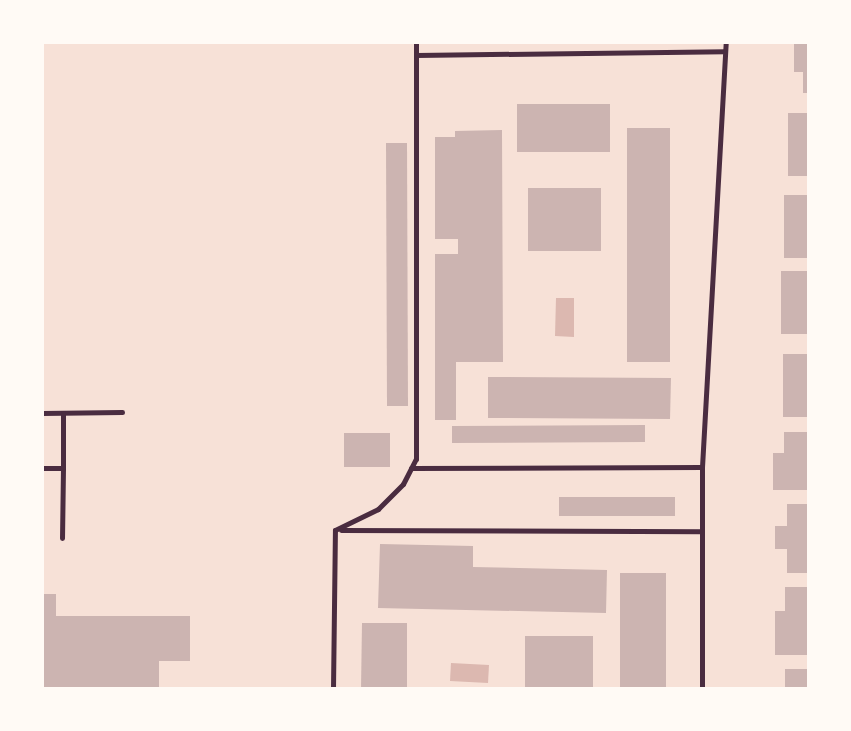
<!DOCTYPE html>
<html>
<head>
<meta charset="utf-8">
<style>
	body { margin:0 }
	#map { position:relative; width:851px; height:731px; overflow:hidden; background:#f7e1d7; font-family:"DejaVu Sans",sans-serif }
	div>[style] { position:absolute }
	.water>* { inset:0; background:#dcb8b0 }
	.building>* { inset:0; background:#ccb4b1 }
	.service>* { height:5px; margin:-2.5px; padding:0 2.5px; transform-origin:2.5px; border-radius:2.5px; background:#4a2c40 }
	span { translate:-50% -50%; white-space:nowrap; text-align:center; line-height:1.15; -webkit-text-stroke:7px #fffaf5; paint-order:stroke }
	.frame { position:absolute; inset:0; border:44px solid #fffaf5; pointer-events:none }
</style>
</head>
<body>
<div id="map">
	<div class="water">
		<div style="clip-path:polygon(556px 298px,574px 298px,574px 337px,555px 336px)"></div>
		<div style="clip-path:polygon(451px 663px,489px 665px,488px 683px,450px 681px)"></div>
	</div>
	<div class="building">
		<div style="clip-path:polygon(794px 42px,809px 42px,809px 93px,803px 93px,803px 72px,794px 72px)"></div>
		<div style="clip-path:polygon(517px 104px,610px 104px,610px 152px,517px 152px)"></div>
		<div style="clip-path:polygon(788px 113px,809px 113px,809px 176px,788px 176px)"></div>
		<div style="clip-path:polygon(627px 128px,670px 128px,670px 362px,627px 362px)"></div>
		<div style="clip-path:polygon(502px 130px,503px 362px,456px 362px,456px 420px,435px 420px,435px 254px,458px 254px,458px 239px,435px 239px,435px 137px,455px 137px,455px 131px)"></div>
		<div style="clip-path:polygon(386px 143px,407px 143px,408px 406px,387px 406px)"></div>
		<div style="clip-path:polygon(528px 188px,601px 188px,601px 251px,528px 251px)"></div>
		<div style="clip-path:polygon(784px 195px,809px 195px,809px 258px,784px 258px)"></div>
		<div style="clip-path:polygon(781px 271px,809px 271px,809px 334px,781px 334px)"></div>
		<div style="clip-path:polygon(783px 354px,809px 354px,809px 417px,783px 417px)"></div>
		<div style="clip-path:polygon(488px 377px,671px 378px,670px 419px,488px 418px)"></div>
		<div style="clip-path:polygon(645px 425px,645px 442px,452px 443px,452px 426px)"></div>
		<div style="clip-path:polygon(784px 432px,809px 432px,809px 490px,773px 490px,773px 453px,784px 453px)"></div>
		<div style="clip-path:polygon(344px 433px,390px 433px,390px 467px,344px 467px)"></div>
		<div style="clip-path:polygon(559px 497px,675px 497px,675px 516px,559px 516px)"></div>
		<div style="clip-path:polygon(787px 504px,809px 504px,809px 573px,787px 573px,787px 549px,775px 549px,775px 526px,787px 526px)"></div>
		<div style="clip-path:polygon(380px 544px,473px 546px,473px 567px,607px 570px,606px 613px,378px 608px)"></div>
		<div style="clip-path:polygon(620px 573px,666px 573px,666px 689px,620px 689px)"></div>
		<div style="clip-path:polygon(785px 587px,809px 587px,809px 655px,775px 655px,775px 611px,785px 611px)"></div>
		<div style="clip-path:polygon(42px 594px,56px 594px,56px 616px,190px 616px,190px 661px,159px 661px,159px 689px,42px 689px)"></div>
		<div style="clip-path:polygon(362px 623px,407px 623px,407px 689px,361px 689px)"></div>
		<div style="clip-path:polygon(525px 636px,593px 636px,593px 689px,525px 689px)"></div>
		<div style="clip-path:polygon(785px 669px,809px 669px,809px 689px,785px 689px)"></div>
	</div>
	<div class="service">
		<div style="left:416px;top:55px;width:309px;rotate:-0.7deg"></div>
		<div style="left:42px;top:413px;width:80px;rotate:-0.7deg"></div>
		<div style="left:42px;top:468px;width:21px"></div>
		<div style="left:63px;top:468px;width:70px;rotate:90.8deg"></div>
		<div style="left:63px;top:468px;width:55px;rotate:-90deg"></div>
		<div style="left:411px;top:468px;width:291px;rotate:-0.2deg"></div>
		<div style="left:341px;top:530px;width:361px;rotate:0.2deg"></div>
		<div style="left:333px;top:689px;width:159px;rotate:-89.3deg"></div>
		<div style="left:335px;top:530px;width:48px;rotate:-26deg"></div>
		<div style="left:378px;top:509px;width:35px;rotate:-45deg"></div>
		<div style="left:403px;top:484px;width:28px;rotate:-63deg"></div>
		<div style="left:416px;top:459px;width:417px;rotate:-90deg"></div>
		<div style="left:702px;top:689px;width:222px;rotate:-90deg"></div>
		<div style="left:702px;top:467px;width:426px;rotate:-86.8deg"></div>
	</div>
	<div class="frame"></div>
</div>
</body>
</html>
